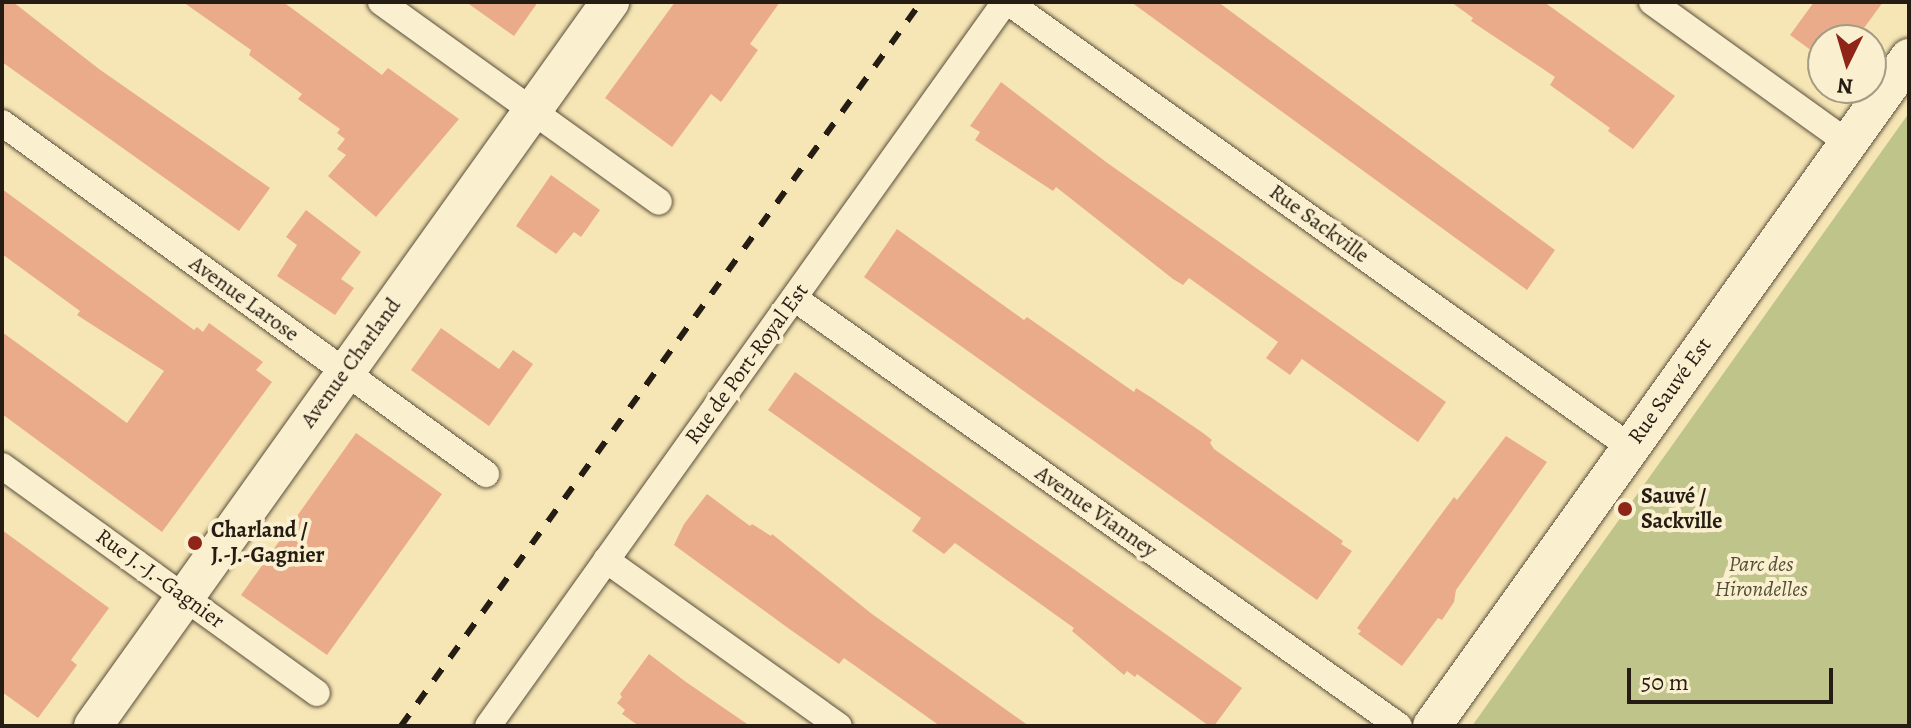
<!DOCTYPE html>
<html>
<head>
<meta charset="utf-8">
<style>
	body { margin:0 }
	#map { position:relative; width:1911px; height:728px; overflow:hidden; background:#f7e6b5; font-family:Alegreya,serif }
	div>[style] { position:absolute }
	.green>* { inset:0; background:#bfc48b }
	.building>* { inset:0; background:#eaab8a }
	.roads { filter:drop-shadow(0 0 2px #5a4f3c) drop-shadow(0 0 2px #5a4f3c) }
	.street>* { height:26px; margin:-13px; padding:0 13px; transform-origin:13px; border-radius:13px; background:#faefcf }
	.secondary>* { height:38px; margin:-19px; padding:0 19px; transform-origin:19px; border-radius:19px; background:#faefcf }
	.rail>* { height:6px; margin-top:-3px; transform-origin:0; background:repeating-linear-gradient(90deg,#251d13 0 14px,transparent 0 28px) }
	.dots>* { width:22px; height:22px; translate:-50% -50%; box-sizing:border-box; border:4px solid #faefcf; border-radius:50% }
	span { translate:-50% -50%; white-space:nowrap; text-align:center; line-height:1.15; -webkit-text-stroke:8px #faefcf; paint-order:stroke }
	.street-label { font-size:22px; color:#251d13 }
	.poi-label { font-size:22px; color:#251d13; font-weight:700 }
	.left { translate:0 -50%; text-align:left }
	.park-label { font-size:22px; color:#534f37; font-style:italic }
	.frame { position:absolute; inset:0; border:4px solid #251d13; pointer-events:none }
	.north { position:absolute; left:1807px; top:24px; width:80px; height:80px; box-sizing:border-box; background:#faefcf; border:2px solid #a59b84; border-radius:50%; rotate:185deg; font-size:22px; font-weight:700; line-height:32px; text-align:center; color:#251d13 }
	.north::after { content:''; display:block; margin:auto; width:28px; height:36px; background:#8f2418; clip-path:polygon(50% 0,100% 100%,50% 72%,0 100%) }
	.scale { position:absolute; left:1627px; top:668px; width:206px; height:36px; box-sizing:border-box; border:4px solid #251d13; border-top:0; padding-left:10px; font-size:24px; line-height:28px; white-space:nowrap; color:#251d13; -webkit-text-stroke:6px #faefcf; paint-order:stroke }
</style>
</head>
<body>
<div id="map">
	<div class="green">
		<div style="clip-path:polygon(1909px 113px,1909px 726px,1472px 726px)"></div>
	</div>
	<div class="building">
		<div style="clip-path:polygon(2px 2px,13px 2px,99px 69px,270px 188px,239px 231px,2px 62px)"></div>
		<div style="clip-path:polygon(183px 2px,286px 4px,382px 75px,388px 68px,459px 119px,376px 217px,328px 176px,346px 155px,337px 149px,345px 139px,337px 133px,340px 129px,298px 99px,302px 94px,249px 55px,251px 50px)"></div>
		<div style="clip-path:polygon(466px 2px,538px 2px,514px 36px)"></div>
		<div style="clip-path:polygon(675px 2px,780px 2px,750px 44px,758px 50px,721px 102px,711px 94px,672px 147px,605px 98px)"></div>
		<div style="clip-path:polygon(1131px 2px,1218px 2px,1555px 250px,1527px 290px)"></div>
		<div style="clip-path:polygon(1451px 2px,1544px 2px,1675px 96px,1633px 149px,1608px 131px,1610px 128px,1550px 85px,1555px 77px,1471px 21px,1473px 18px)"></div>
		<div style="clip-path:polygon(1814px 2px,1883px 2px,1856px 39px,1852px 36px,1849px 40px,1823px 40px,1823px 59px,1790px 35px)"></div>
		<div style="clip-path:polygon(1001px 82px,1106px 162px,1446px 402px,1418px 442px,1302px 359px,1290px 375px,1266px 358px,1278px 342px,1189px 278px,1183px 285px,1173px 279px,1056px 187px,1053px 191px,975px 140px,980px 132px,970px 126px)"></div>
		<div style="clip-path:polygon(551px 175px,600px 210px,581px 237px,574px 232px,556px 254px,516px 226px)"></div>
		<div style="clip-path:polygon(2px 189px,194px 330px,197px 327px,203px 332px,209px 323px,263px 362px,256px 370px,272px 382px,162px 532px,2px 414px,2px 332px,127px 423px,164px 371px,77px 315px,80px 311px,2px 254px)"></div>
		<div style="clip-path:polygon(306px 210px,361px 252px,341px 279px,354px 288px,335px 315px,277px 276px,297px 245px,286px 237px)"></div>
		<div style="clip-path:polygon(897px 229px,1024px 320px,1027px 317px,1134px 392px,1136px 388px,1152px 398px,1203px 433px,1212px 440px,1210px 443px,1214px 449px,1343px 541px,1341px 544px,1352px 551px,1317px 600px,864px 277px)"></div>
		<div style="clip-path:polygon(441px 328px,499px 369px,513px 350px,533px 364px,489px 426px,411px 370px)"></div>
		<div style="clip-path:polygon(795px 372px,1242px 688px,1214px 726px,1209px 726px,1137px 674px,1135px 677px,1127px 671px,1124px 675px,1072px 631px,1074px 628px,955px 543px,944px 554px,912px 531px,921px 518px,768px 410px)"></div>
		<div style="clip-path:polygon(356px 433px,442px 494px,327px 655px,241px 595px)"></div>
		<div style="clip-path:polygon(1506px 436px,1547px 462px,1456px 590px,1454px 602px,1442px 620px,1438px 618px,1402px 666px,1358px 634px,1361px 631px,1357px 628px,1454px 497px,1457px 500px)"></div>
		<div style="clip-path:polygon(707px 494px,750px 526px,752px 524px,771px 536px,772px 534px,872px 614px,1029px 726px,940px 726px,844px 658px,839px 664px,788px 628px,674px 545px,684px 524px)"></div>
		<div style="clip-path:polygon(2px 530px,109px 608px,71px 660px,77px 665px,38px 718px,2px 692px)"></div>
		<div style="clip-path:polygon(649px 654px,686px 682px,750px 726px,639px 726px,622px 714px,625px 710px,617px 703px,622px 697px,620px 694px)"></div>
	</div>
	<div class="roads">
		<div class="street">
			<div style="left:381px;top:2px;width:342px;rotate:35.7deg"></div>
			<div style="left:1008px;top:2px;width:765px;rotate:35.58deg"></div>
			<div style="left:1652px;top:2px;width:241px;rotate:35.7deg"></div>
			<div style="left:2px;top:123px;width:598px;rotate:35.95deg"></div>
			<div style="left:794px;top:298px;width:741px;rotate:35.28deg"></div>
			<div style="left:2px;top:466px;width:388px;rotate:35.8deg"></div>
			<div style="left:606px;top:560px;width:286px;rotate:35.5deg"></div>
			<div style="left:488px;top:726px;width:890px;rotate:-54.47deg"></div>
		</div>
		<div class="secondary">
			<div style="left:93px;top:726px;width:890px;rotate:-54.47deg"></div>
			<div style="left:1432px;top:726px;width:821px;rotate:-54.47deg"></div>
		</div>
	</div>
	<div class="rail">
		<div style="left:401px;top:726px;width:891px;rotate:-54.31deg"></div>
	</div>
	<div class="dots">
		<div style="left:1625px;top:509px;background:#8f2418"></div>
		<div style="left:195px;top:543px;background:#8f2418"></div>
	</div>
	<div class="street-label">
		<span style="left:1319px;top:224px;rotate:36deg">Rue Sackville</span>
		<span style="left:244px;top:299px;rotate:36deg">Avenue Larose</span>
		<span style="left:351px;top:363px;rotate:-54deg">Avenue Charland</span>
		<span style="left:747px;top:364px;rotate:-54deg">Rue de Port-Royal Est</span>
		<span style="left:1670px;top:391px;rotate:-54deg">Rue Sauvé Est</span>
		<span style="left:1096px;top:512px;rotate:35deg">Avenue Vianney</span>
		<span style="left:160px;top:579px;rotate:36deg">Rue J.-J.-Gagnier</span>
	</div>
	<div class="poi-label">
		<span class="left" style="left:1641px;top:509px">Sauvé /<br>Sackville</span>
		<span class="left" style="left:211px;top:543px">Charland /<br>J.-J.-Gagnier</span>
	</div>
	<div class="park-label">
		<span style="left:1761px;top:577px">Parc des<br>Hirondelles</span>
	</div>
	<div class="frame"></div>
	<div class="north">N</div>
	<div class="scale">50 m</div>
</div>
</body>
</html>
